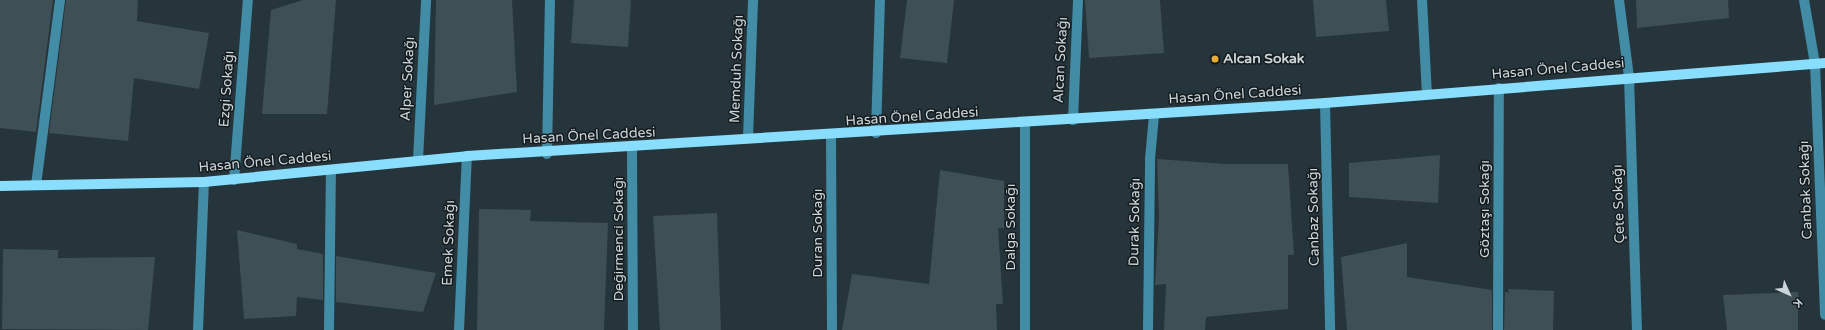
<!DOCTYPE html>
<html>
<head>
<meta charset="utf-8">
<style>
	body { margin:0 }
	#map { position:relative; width:1825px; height:330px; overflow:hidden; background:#25353b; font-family:"Varela Round",sans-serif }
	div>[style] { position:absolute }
	.building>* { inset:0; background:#3e4f55 }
	.minor>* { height:10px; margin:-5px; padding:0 5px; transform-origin:5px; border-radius:5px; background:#428ca5 }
	.major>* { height:10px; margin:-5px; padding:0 5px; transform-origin:5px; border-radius:5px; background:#88defc }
	.dots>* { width:11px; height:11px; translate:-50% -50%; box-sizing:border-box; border:2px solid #141b1e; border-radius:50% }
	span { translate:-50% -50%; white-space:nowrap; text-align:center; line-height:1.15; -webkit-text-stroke:3px #141b1e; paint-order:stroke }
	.poi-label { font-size:14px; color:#cbd5d9; font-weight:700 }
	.left { translate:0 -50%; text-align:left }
	.street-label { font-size:14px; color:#cbd5d9 }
	.north { position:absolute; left:1769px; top:274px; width:40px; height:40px; -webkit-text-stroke:3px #141b1e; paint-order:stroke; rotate:135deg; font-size:11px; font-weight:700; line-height:16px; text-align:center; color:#cbd5d9 }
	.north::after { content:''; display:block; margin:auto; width:14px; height:18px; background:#cbd5d9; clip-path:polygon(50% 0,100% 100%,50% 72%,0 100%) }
</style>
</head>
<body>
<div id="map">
	<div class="building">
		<div style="clip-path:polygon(0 0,53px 0,36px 132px,0 128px)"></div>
		<div style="clip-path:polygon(66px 0,138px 0,137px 21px,209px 33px,199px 89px,134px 78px,128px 141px,49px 133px)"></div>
		<div style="clip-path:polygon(303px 0,336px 0,327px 114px,262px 114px,271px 10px)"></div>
		<div style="clip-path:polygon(436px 0,512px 0,517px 92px,434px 105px)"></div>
		<div style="clip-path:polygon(574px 0,631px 0,628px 47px,571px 43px)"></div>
		<div style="clip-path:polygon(907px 0,954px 0,947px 63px,900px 58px)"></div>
		<div style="clip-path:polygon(1085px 0,1160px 0,1164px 53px,1089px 58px)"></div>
		<div style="clip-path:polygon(1313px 0,1386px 0,1389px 31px,1316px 37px)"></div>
		<div style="clip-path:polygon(1636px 0,1728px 0,1729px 18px,1637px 28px)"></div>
		<div style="clip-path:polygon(1440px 155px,1438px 203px,1349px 197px,1349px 163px)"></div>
		<div style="clip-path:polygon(1157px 159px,1226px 164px,1288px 164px,1294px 255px,1288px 255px,1288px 309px,1206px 317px,1205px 330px,1164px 330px,1166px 284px,1155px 285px,1159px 218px)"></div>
		<div style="clip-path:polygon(940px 170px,1004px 181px,1004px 228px,998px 228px,1003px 304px,996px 304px,997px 330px,842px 330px,852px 274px,929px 284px)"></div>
		<div style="clip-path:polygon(479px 209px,531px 210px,530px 221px,608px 223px,604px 330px,477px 330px)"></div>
		<div style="clip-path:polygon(717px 213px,721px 330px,660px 330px,653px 216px)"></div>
		<div style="clip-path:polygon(237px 230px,297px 244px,297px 249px,323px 254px,323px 300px,297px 297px,296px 316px,244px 319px)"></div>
		<div style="clip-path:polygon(1407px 243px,1407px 277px,1492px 290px,1492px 330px,1347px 330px,1341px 257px)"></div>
		<div style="clip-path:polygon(3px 249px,58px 250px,58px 258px,155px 257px,148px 330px,2px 329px)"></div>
		<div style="clip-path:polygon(336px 256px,436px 273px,423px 312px,336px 302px)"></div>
		<div style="clip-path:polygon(1508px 289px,1554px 291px,1553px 330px,1504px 330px,1505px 292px,1509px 293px)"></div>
		<div style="clip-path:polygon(1798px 292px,1798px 330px,1727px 330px,1723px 295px)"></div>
	</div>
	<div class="minor">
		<div style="left:1422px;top:0;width:94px;rotate:87deg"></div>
		<div style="left:1619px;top:0;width:78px;rotate:82.6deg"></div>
		<div style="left:1629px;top:77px;width:253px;rotate:88.2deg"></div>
		<div style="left:1804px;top:0;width:65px;rotate:80.2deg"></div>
		<div style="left:1815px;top:64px;width:251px;rotate:87.7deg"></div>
		<div style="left:1325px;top:103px;width:227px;rotate:88.7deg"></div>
		<div style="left:1073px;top:120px;width:120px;rotate:-87.6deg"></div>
		<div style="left:1025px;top:124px;width:206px;rotate:90deg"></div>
		<div style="left:876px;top:133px;width:133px;rotate:-88.3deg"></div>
		<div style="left:831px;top:136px;width:194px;rotate:89.7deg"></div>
		<div style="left:748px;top:138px;width:138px;rotate:-87.9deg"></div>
		<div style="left:632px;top:148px;width:182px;rotate:89.7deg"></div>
		<div style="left:547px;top:154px;width:154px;rotate:-88.9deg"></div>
		<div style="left:418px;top:160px;width:160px;rotate:-87.1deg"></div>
		<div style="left:234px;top:180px;width:181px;rotate:-85.6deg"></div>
		<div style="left:36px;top:185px;width:187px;rotate:-82.6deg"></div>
		<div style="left:198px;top:330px;width:148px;rotate:-87.7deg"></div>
		<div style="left:329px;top:330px;width:159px;rotate:-89.3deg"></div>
		<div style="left:459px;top:330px;width:174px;rotate:-87.4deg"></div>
		<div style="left:1148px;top:330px;width:171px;rotate:-89.3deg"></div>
		<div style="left:1150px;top:159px;width:44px;rotate:-84.8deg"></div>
		<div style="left:1498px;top:330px;width:242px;rotate:-89.8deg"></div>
	</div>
	<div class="major">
		<div style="left:0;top:186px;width:204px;rotate:-1.1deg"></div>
		<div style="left:204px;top:182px;width:264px;rotate:-5.6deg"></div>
		<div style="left:467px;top:156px;width:860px;rotate:-3.53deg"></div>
		<div style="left:1325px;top:103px;width:502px;rotate:-4.57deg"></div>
	</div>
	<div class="dots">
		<div style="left:1215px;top:59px;background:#e9ab37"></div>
	</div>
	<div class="poi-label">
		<span class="left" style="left:1223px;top:59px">Alcan Sokak</span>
	</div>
	<div class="street-label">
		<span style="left:1061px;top:60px;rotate:-87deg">Alcan Sokağı</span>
		<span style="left:737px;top:69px;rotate:-88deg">Memduh Sokağı</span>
		<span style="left:1558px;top:69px;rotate:-5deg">Hasan Önel Caddesi</span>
		<span style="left:408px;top:79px;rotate:-87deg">Alper Sokağı</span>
		<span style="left:227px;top:89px;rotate:-86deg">Ezgi Sokağı</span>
		<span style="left:1235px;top:95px;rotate:-4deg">Hasan Önel Caddesi</span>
		<span style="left:912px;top:117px;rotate:-4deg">Hasan Önel Caddesi</span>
		<span style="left:589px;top:136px;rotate:-3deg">Hasan Önel Caddesi</span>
		<span style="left:265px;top:162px;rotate:-5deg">Hasan Önel Caddesi</span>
		<span style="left:1806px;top:190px;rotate:-92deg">Canbak Sokağı</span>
		<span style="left:1619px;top:204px;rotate:-92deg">Çete Sokağı</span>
		<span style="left:1485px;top:209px;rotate:-90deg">Göztaşı Sokağı</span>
		<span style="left:1314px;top:217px;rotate:-91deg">Canbaz Sokağı</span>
		<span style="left:1135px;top:222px;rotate:-89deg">Durak Sokağı</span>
		<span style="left:1011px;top:227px;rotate:-90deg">Dalga Sokağı</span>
		<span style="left:818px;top:233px;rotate:-90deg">Duran Sokağı</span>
		<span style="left:619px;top:239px;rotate:-90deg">Değirmenci Sokağı</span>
		<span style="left:449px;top:243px;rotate:-88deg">Emek Sokağı</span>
	</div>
	<div class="north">K</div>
</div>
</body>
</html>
